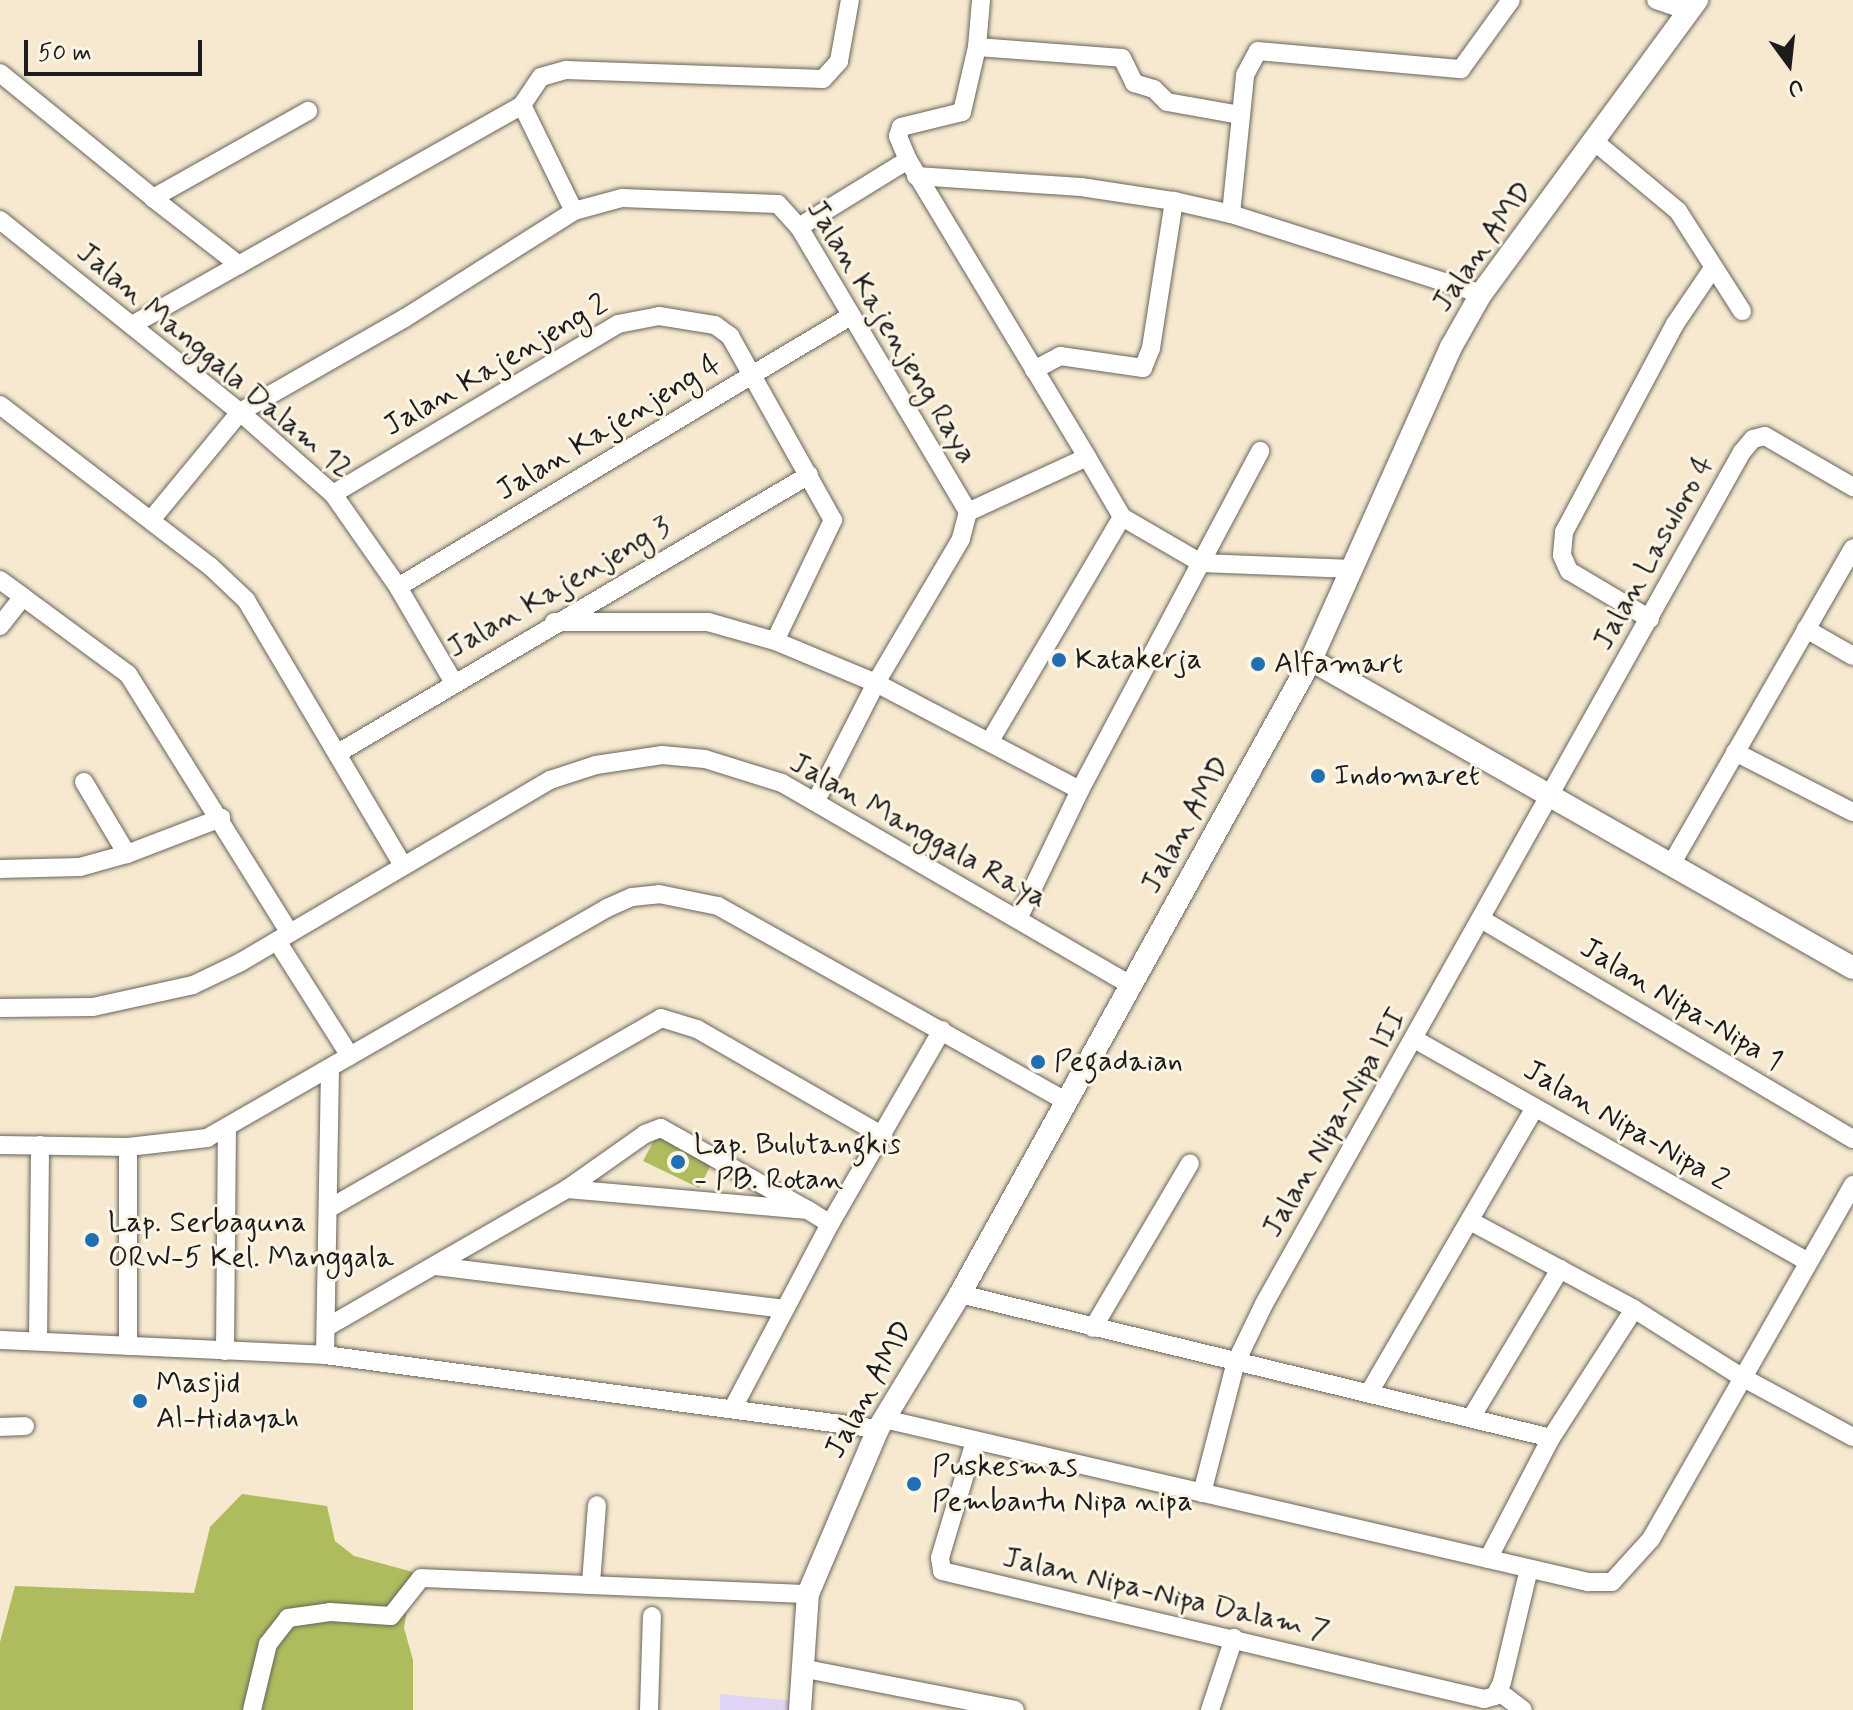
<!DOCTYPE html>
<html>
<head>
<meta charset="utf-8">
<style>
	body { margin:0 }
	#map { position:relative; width:1853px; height:1710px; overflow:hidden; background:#f6e9d0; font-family:Mynerve,sans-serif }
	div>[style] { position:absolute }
	.built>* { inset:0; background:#e0d4f4 }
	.green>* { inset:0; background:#afbc5e }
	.roads { filter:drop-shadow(0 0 2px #68645b) drop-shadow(0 0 2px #68645b) }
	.minor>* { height:18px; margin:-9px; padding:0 9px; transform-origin:9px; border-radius:9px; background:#fff }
	.tertiary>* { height:22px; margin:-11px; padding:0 11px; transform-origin:11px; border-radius:11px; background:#fff }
	.dots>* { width:22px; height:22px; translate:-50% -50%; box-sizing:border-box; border:4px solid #fcf5e5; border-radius:50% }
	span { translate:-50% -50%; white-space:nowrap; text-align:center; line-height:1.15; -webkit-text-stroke:6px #fcf5e5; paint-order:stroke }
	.street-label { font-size:30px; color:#1c1c1c }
	.poi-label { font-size:30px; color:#1c1c1c }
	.left { translate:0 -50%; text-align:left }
	.north { position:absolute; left:1749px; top:24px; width:80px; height:80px; -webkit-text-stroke:6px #fcf5e5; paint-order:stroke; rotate:165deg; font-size:22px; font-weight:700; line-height:32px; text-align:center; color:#1c1c1c }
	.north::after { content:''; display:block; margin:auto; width:28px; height:36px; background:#1c1c1c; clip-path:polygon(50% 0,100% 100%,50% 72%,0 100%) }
	.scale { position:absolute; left:24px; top:40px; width:178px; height:36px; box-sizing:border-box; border:4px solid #1c1c1c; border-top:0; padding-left:10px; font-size:24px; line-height:28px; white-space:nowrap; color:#1c1c1c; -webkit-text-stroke:6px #fcf5e5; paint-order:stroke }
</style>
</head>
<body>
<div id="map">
	<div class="built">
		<div style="clip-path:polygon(720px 1694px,794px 1701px,793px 1710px,720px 1710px)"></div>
	</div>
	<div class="green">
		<div style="clip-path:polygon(657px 1135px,712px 1163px,699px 1188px,643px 1161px)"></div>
		<div style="clip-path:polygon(242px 1494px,327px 1506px,335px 1541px,354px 1556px,413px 1572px,404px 1628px,413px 1660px,413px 1710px,0 1710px,0 1642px,15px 1586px,194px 1593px,210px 1527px)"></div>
	</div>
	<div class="roads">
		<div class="minor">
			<div style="left:1656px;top:0;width:34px;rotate:19deg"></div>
			<div style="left:977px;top:47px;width:145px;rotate:4.3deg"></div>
			<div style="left:1122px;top:58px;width:28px;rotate:64deg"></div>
			<div style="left:1134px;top:83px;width:21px;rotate:17deg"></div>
			<div style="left:1154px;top:89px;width:18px;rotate:45deg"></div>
			<div style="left:1167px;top:102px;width:75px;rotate:10deg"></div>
			<div style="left:0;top:73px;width:198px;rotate:39.2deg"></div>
			<div style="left:522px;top:105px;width:34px;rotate:-56deg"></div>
			<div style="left:541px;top:77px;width:26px;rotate:-16deg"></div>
			<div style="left:566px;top:70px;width:257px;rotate:2deg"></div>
			<div style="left:823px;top:79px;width:24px;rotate:-48deg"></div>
			<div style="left:839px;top:61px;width:62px;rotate:-79.8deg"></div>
			<div style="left:1594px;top:141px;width:109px;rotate:39.8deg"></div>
			<div style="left:1678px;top:211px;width:119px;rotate:57.4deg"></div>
			<div style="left:908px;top:160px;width:26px;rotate:-113deg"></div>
			<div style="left:898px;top:136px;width:9px;rotate:-72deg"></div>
			<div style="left:901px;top:127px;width:63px;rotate:-13.8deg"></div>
			<div style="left:962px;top:112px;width:67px;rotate:-77deg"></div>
			<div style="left:977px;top:47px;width:47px;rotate:-85.1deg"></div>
			<div style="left:916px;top:176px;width:165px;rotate:3.8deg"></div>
			<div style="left:1081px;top:187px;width:94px;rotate:8.6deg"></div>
			<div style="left:1174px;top:201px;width:58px;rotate:12.8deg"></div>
			<div style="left:1231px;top:214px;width:262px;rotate:17.7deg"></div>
			<div style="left:1231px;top:214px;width:140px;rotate:-84.2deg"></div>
			<div style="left:1245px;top:75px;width:27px;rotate:-62deg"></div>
			<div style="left:1258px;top:51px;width:204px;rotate:5.1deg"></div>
			<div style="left:1461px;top:69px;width:85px;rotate:-54.1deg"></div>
			<div style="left:0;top:220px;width:307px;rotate:38.7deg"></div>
			<div style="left:240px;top:412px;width:124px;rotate:41.4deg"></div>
			<div style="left:333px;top:494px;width:113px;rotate:55deg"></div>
			<div style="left:398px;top:587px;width:109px;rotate:59.7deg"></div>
			<div style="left:799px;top:227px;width:128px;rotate:-31.6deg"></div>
			<div style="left:908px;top:160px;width:347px;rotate:58.9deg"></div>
			<div style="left:239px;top:265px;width:109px;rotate:-142.1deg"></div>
			<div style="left:153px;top:198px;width:178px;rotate:-29.3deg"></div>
			<div style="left:132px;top:325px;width:448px;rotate:-29.4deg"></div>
			<div style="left:522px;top:105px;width:118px;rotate:63.9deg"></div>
			<div style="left:1034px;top:370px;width:30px;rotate:-28deg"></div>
			<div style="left:1060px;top:356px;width:84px;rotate:8.2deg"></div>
			<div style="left:1143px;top:368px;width:22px;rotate:-68deg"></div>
			<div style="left:1151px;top:348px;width:149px;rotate:-81.1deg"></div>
			<div style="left:0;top:405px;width:265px;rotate:37.5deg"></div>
			<div style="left:210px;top:566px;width:50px;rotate:43.4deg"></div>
			<div style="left:246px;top:600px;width:308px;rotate:59.4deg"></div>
			<div style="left:333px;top:494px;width:332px;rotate:-30.8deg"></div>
			<div style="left:618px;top:324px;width:42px;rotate:-11deg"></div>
			<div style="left:659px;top:316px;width:57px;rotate:9.1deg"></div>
			<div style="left:715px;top:325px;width:19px;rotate:36deg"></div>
			<div style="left:730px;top:336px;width:211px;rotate:60.8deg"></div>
			<div style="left:833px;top:520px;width:134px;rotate:115.6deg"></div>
			<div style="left:968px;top:512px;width:131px;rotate:-24.8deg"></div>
			<div style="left:1087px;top:457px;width:69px;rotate:59.7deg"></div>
			<div style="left:1122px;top:517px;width:91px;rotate:30.2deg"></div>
			<div style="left:1201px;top:563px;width:152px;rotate:2.3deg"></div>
			<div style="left:151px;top:520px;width:140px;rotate:-50.5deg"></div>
			<div style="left:240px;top:412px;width:190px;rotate:-29.7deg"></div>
			<div style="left:405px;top:318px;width:200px;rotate:-32.3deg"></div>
			<div style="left:574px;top:211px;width:50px;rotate:-15.2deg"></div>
			<div style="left:622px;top:198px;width:156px;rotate:2.2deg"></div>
			<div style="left:778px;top:204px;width:31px;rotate:48deg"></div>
			<div style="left:799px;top:227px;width:331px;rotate:59.3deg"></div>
			<div style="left:968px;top:512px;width:28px;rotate:105deg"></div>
			<div style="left:961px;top:539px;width:167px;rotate:120.6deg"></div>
			<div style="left:876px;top:683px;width:132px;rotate:117deg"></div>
			<div style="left:0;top:580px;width:29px;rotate:36deg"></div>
			<div style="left:398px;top:587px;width:526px;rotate:-30.91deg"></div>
			<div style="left:1650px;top:619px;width:94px;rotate:-149.3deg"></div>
			<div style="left:1569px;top:571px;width:17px;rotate:-114deg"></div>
			<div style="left:1562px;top:555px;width:23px;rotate:-85deg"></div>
			<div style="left:1564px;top:532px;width:236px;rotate:-61.9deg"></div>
			<div style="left:1675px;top:324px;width:68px;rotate:-55.8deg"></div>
			<div style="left:554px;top:622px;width:154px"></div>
			<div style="left:708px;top:622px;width:70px;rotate:15.8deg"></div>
			<div style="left:775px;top:641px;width:109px;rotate:22.6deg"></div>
			<div style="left:876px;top:683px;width:230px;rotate:27.7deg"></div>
			<div style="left:1080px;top:790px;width:384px;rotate:-62deg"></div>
			<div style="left:0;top:626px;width:37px;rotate:-52deg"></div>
			<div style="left:23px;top:597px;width:130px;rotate:36.3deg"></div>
			<div style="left:128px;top:674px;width:305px;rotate:58deg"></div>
			<div style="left:1806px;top:629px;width:54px;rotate:29.9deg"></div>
			<div style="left:990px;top:741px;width:260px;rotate:-59.5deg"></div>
			<div style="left:1735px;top:752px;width:132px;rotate:27deg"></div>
			<div style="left:338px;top:753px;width:547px;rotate:-30.55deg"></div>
			<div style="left:84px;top:782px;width:84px;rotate:59.2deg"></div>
			<div style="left:127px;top:854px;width:101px;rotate:-21deg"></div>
			<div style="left:1672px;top:863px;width:363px;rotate:-60.1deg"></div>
			<div style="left:0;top:869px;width:80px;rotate:-1.4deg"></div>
			<div style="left:80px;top:867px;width:49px;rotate:-15.5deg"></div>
			<div style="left:1018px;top:919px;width:143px;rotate:-64.3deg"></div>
			<div style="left:1481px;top:919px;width:432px;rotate:30.6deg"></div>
			<div style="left:277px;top:941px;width:136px;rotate:57.6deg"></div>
			<div style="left:0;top:1008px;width:93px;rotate:-0.6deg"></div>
			<div style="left:93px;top:1007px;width:102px;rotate:-12.4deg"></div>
			<div style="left:193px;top:985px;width:53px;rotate:-25.6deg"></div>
			<div style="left:241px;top:962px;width:359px;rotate:-30.5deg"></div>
			<div style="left:550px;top:780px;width:48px;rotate:-18.1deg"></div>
			<div style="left:596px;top:765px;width:67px;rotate:-8.6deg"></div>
			<div style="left:662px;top:755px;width:43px;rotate:5.3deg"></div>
			<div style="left:705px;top:759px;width:81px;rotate:17.3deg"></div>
			<div style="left:782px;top:783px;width:405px;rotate:30.1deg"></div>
			<div style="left:1416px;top:1040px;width:450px;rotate:29.5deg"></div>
			<div style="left:0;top:1145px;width:128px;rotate:0.9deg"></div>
			<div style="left:128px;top:1147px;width:80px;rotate:-6.5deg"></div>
			<div style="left:207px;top:1138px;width:461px;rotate:-29.9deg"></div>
			<div style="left:607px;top:908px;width:27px;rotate:-24deg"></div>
			<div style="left:632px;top:897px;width:27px;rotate:-6deg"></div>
			<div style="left:659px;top:894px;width:60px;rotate:11.5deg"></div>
			<div style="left:718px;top:906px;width:400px;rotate:29.3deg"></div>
			<div style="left:128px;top:1147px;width:199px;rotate:90deg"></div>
			<div style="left:567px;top:1189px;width:95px;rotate:-35.2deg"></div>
			<div style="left:645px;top:1134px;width:17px;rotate:-21deg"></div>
			<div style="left:661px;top:1128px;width:168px;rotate:29.2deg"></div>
			<div style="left:328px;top:1209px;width:384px;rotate:-29.8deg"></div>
			<div style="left:661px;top:1018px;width:38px;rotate:17deg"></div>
			<div style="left:697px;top:1029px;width:215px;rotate:29.9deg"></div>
			<div style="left:1472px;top:1222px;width:184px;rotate:28.2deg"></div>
			<div style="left:435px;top:1266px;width:352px;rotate:7deg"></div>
			<div style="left:960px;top:1294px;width:608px;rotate:13.69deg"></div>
			<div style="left:327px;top:1327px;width:277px;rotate:-29.9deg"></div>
			<div style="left:567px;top:1189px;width:242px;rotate:5deg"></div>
			<div style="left:808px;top:1210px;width:26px;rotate:32deg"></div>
			<div style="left:1093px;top:1328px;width:191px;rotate:-59.5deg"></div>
			<div style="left:0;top:1340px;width:325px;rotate:2.6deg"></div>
			<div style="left:325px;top:1355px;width:558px;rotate:7.62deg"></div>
			<div style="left:38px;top:1341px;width:196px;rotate:-89.4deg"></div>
			<div style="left:225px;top:1351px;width:224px;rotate:-89.5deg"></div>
			<div style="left:325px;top:1355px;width:287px;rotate:-89deg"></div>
			<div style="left:1370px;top:1391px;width:328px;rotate:-59.8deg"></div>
			<div style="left:734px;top:1406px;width:206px;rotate:-62.2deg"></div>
			<div style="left:830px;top:1224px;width:224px;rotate:-60deg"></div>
			<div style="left:1471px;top:1418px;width:174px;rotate:-59.1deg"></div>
			<div style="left:884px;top:1419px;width:723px;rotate:13.04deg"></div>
			<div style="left:1588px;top:1582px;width:24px"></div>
			<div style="left:1612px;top:1582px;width:58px;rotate:-47.8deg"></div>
			<div style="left:1651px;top:1539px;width:408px;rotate:-60.3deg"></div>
			<div style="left:0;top:1427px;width:25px;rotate:-2deg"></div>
			<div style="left:975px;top:1441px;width:122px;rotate:106.7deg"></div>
			<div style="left:940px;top:1558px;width:13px;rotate:81deg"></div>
			<div style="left:942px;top:1571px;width:557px;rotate:13.29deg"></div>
			<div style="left:1484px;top:1699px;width:11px;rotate:-15deg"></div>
			<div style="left:1495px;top:1696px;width:16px;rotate:-63deg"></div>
			<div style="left:1502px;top:1682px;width:116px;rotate:-76.6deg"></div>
			<div style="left:1202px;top:1493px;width:135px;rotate:-75.5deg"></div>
			<div style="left:1236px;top:1362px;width:64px;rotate:-64.2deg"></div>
			<div style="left:1264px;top:1304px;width:977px;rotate:-60.71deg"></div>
			<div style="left:1742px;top:452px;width:17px;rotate:-50deg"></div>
			<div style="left:1753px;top:439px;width:12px;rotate:-14deg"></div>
			<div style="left:1765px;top:436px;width:102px;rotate:30.1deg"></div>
			<div style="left:1488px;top:1559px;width:136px;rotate:-62.5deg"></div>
			<div style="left:1551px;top:1438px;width:153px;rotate:-57.2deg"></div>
			<div style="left:1634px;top:1309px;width:125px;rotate:32.3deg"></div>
			<div style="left:1740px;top:1376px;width:128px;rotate:28.4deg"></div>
			<div style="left:591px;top:1583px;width:78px;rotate:-85.6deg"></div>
			<div style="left:801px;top:1668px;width:218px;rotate:11.1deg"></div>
			<div style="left:1498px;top:1691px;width:31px;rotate:37deg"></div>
			<div style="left:252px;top:1710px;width:68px;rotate:-76.4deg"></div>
			<div style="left:268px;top:1644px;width:33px;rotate:-52deg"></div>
			<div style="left:288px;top:1618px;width:42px;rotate:-8.1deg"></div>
			<div style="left:330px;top:1612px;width:61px;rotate:3.8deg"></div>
			<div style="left:391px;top:1616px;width:48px;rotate:-51.7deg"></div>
			<div style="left:421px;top:1578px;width:387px;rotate:2.4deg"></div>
			<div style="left:649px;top:1710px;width:94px;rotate:-88.2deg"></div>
			<div style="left:1210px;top:1710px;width:76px;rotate:-71.6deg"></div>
		</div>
		<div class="tertiary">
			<div style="left:1311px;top:660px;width:623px;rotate:29.61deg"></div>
			<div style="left:800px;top:1710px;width:116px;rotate:-86.1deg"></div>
			<div style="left:808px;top:1594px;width:179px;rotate:-67deg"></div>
			<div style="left:878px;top:1429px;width:158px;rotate:-58.7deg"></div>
			<div style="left:960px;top:1294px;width:725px;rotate:-61.03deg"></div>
			<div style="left:1311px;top:660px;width:343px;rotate:-65.9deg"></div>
			<div style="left:1451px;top:347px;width:61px;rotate:-60.5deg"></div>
			<div style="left:1481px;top:294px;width:365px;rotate:-53.7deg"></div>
		</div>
	</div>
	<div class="dots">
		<div style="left:1059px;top:660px;background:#1f6fb2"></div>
		<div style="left:1258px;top:664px;background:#1f6fb2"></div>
		<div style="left:1318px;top:776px;background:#1f6fb2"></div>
		<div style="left:1038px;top:1062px;background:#1f6fb2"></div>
		<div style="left:678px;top:1162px;background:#1f6fb2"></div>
		<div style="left:92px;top:1240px;background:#1f6fb2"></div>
		<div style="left:140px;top:1401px;background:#1f6fb2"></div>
		<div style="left:914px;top:1484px;background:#1f6fb2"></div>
	</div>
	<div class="street-label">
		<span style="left:1483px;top:247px;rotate:-55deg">Jalan AMD</span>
		<span style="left:891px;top:332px;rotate:59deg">Jalan Kajenjeng Raya</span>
		<span style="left:214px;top:361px;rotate:40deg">Jalan Manggala Dalam 12</span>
		<span style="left:496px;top:366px;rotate:-30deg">Jalan Kajenjeng 2</span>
		<span style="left:609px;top:428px;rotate:-31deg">Jalan Kajenjeng 4</span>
		<span style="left:1654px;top:553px;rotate:-61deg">Jalan Lasuloro 4</span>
		<span style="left:559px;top:588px;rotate:-30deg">Jalan Kajenjeng 3</span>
		<span style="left:1186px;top:825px;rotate:-61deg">Jalan AMD</span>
		<span style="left:918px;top:831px;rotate:29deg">Jalan Manggala Raya</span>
		<span style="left:1681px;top:1005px;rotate:31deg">Jalan Nipa-Nipa 1</span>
		<span style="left:1335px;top:1123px;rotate:-60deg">Jalan Nipa-Nipa III</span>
		<span style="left:1626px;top:1126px;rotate:30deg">Jalan Nipa-Nipa 2</span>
		<span style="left:870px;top:1390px;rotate:-61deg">Jalan AMD</span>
		<span style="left:1166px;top:1595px;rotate:13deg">Jalan Nipa-Nipa Dalam 7</span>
	</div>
	<div class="poi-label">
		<span class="left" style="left:1075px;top:660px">Katakerja</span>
		<span class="left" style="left:1274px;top:664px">Alfamart</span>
		<span class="left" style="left:1334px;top:776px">Indomaret</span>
		<span class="left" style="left:1054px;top:1062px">Pegadaian</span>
		<span class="left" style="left:694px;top:1162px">Lap. Bulutangkis<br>- PB. Rotan</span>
		<span class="left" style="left:108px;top:1240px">Lap. Serbaguna<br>ORW-5 Kel. Manggala</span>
		<span class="left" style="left:156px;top:1401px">Masjid<br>Al-Hidayah</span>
		<span class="left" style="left:932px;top:1484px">Puskesmas<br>Pembantu Nipa nipa</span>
	</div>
	<div class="north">U</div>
	<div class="scale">50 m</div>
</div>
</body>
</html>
